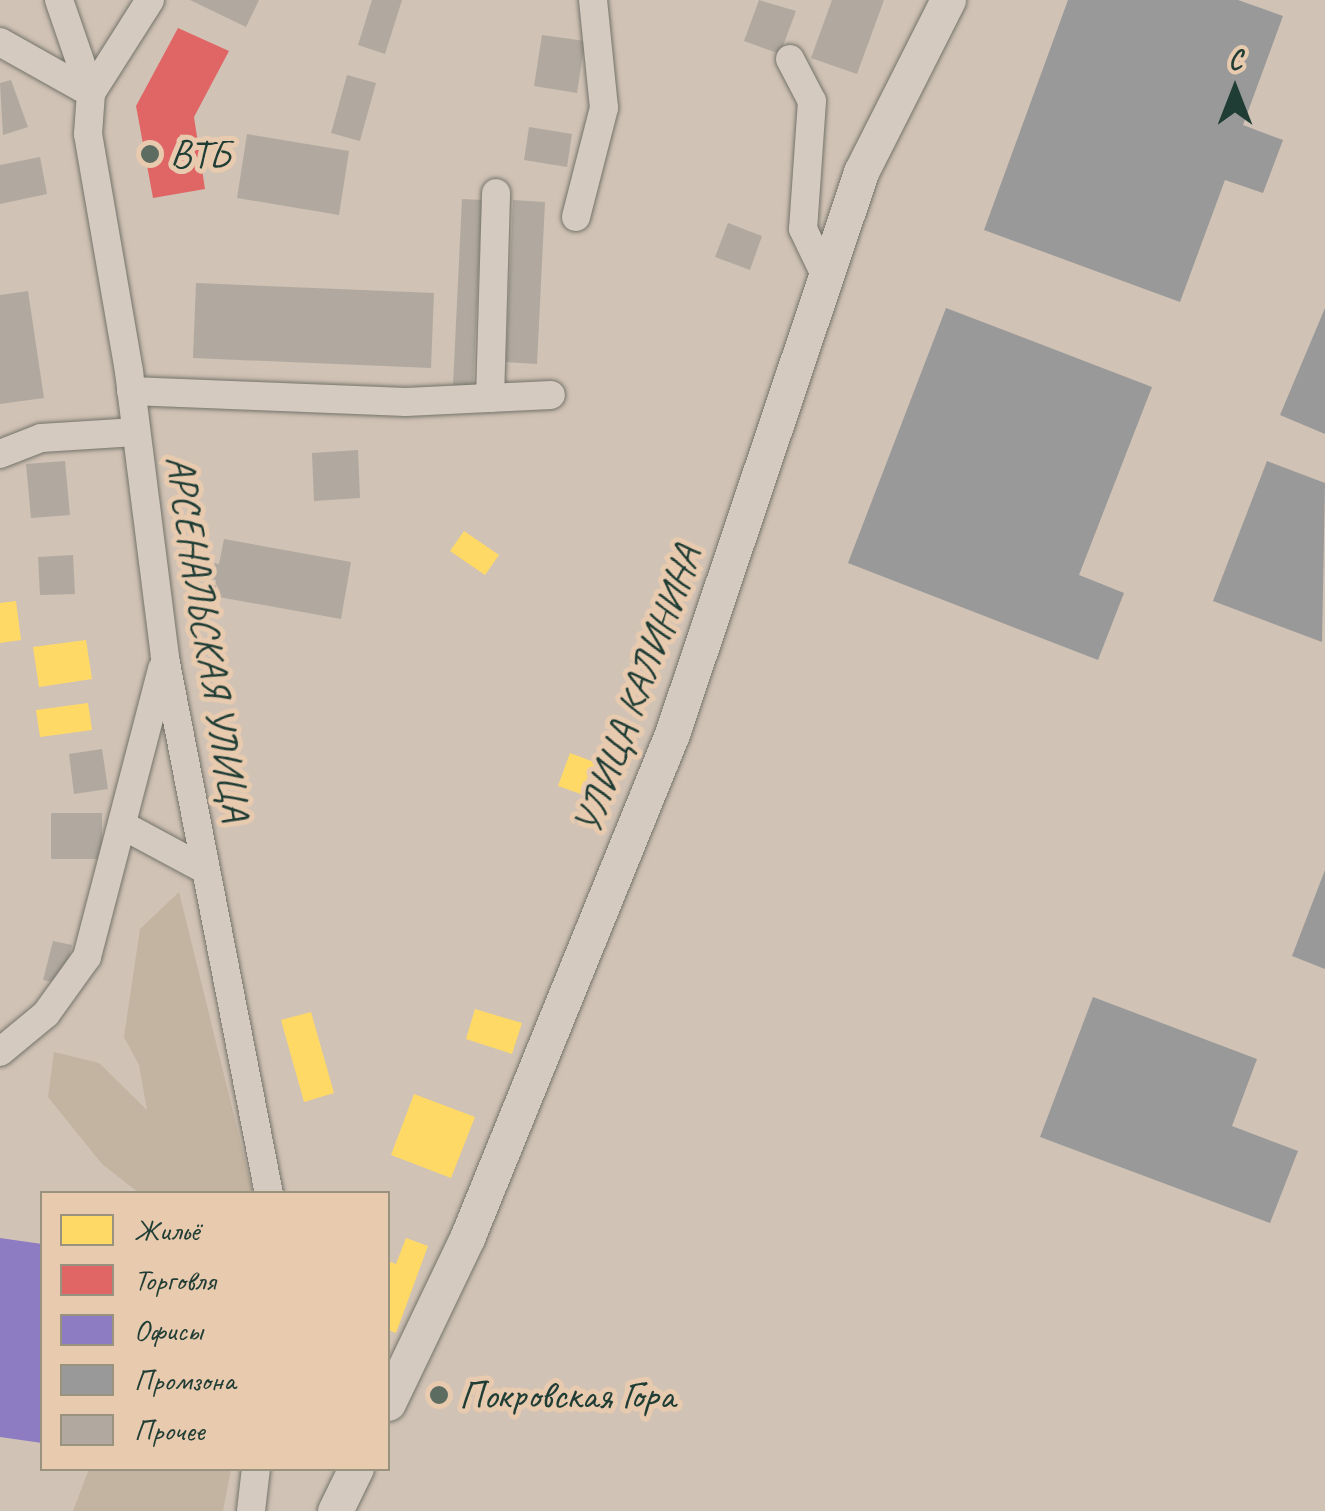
<!DOCTYPE html>
<html>
<head>
<meta charset="utf-8">
<style>
	body { margin:0 }
	#map { position:relative; width:1325px; height:1511px; overflow:hidden; background:#d0c2b4; font-family:Caveat,sans-serif }
	div>[style] { position:absolute }
	.green>* { inset:0; background:#c3b4a1 }
	.homes>* { inset:0; background:#ffd966 }
	.shops>* { inset:0; background:#e06666 }
	.offices>* { inset:0; background:#8e7cc3 }
	.industry>* { inset:0; background:#999 }
	.building>* { inset:0; background:#b1a99f }
	.roads { filter:drop-shadow(0 0 2px #74736b) drop-shadow(0 0 2px #74736b) }
	.minor>* { height:28px; margin:-14px; padding:0 14px; transform-origin:14px; border-radius:14px; background:#d4cac0 }
	.major>* { height:35px; margin:-17.5px; padding:0 17.5px; transform-origin:17.5px; border-radius:17.5px; background:#d4cac0 }
	.dots>* { width:28px; height:28px; translate:-50% -50%; box-sizing:border-box; border:5px solid #e8caaf; border-radius:50% }
	span { translate:-50% -50%; white-space:nowrap; text-align:center; line-height:1.15; -webkit-text-stroke:10px #e8caaf; paint-order:stroke }
	.poi-label { font-size:40px; color:#1f3d34 }
	.left { translate:0 -50%; text-align:left }
	.street-label { font-size:40px; color:#1f3d34 }
	.legend { position:absolute; left:40px; top:1191px; width:350px; height:280px; box-sizing:border-box; background:#e8caaf; border:2px solid #98927e; margin:0; padding:12px 18px; list-style:none; font-size:30px; color:#1f3d34 }
	.legend li { display:flex; align-items:center; gap:20px; height:50px }
	.legend b { width:50px; border:2px solid #98927e }
	.north { position:absolute; left:1185px; top:40px; width:100px; height:100px; -webkit-text-stroke:8px #e8caaf; paint-order:stroke; rotate:0deg; font-size:28px; font-weight:700; line-height:40px; text-align:center; color:#1f3d34 }
	.north::after { content:''; display:block; margin:auto; width:35px; height:45px; background:#1f3d34; clip-path:polygon(50% 0,100% 100%,50% 72%,0 100%) }
</style>
</head>
<body>
<div id="map">
	<div class="green">
		<div style="clip-path:polygon(179px 892px,253px 1193px,139px 1193px,102px 1164px,48px 1097px,54px 1052px,99px 1063px,147px 1110px,139px 1065px,124px 1037px,140px 929px)"></div>
		<div style="clip-path:polygon(89px 1469px,89px 1468px,231px 1469px,223px 1511px,73px 1511px)"></div>
	</div>
	<div class="homes">
		<div style="clip-path:polygon(464px 531px,499px 555px,485px 575px,450px 551px)"></div>
		<div style="clip-path:polygon(16px 601px,21px 640px,0 643px,0 603px)"></div>
		<div style="clip-path:polygon(86px 640px,92px 679px,39px 687px,33px 647px)"></div>
		<div style="clip-path:polygon(88px 703px,92px 730px,40px 737px,36px 710px)"></div>
		<div style="clip-path:polygon(570px 753px,613px 769px,601px 801px,558px 786px)"></div>
		<div style="clip-path:polygon(475px 1009px,522px 1023px,512px 1054px,466px 1039px)"></div>
		<div style="clip-path:polygon(311px 1012px,334px 1093px,304px 1102px,281px 1020px)"></div>
		<div style="clip-path:polygon(414px 1094px,475px 1117px,451px 1178px,391px 1155px)"></div>
		<div style="clip-path:polygon(406px 1238px,428px 1246px,396px 1333px,388px 1330px,388px 1261px,396px 1264px)"></div>
	</div>
	<div class="shops">
		<div style="clip-path:polygon(178px 28px,229px 51px,194px 117px,205px 189px,153px 198px,136px 106px)"></div>
	</div>
	<div class="offices">
		<div style="clip-path:polygon(0 1238px,42px 1244px,42px 1443px,0 1437px)"></div>
	</div>
	<div class="industry">
		<div style="clip-path:polygon(1068px 0,1238px 0,1283px 16px,1243px 125px,1283px 140px,1263px 193px,1225px 180px,1180px 302px,984px 230px)"></div>
		<div style="clip-path:polygon(946px 308px,1152px 387px,1079px 575px,1124px 593px,1098px 660px,848px 563px)"></div>
		<div style="clip-path:polygon(1325px 308px,1325px 434px,1280px 415px)"></div>
		<div style="clip-path:polygon(1267px 461px,1325px 483px,1322px 642px,1213px 601px)"></div>
		<div style="clip-path:polygon(1325px 870px,1325px 969px,1292px 956px)"></div>
		<div style="clip-path:polygon(1093px 997px,1257px 1059px,1232px 1126px,1298px 1151px,1270px 1223px,1040px 1137px)"></div>
	</div>
	<div class="building">
		<div style="clip-path:polygon(190px 0,259px 0,246px 27px)"></div>
		<div style="clip-path:polygon(372px 0,402px 0,385px 54px,358px 45px)"></div>
		<div style="clip-path:polygon(759px 0,796px 11px,780px 54px,744px 41px)"></div>
		<div style="clip-path:polygon(832px 0,884px 0,857px 74px,811px 58px)"></div>
		<div style="clip-path:polygon(542px 35px,585px 41px,577px 93px,534px 86px)"></div>
		<div style="clip-path:polygon(347px 75px,376px 83px,360px 141px,331px 133px)"></div>
		<div style="clip-path:polygon(11px 80px,28px 127px,3px 135px,0 83px)"></div>
		<div style="clip-path:polygon(529px 127px,572px 134px,567px 167px,524px 160px)"></div>
		<div style="clip-path:polygon(247px 134px,349px 151px,339px 215px,237px 198px)"></div>
		<div style="clip-path:polygon(40px 157px,47px 194px,0 204px,0 165px)"></div>
		<div style="clip-path:polygon(462px 199px,482px 200px,473px 386px,453px 385px)"></div>
		<div style="clip-path:polygon(513px 200px,545px 202px,537px 364px,506px 362px)"></div>
		<div style="clip-path:polygon(728px 223px,762px 236px,750px 270px,715px 257px)"></div>
		<div style="clip-path:polygon(196px 283px,434px 293px,431px 368px,193px 358px)"></div>
		<div style="clip-path:polygon(28px 291px,44px 398px,0 404px,0 295px)"></div>
		<div style="clip-path:polygon(358px 450px,360px 498px,314px 501px,312px 453px)"></div>
		<div style="clip-path:polygon(65px 461px,70px 515px,31px 518px,26px 464px)"></div>
		<div style="clip-path:polygon(224px 539px,351px 562px,341px 619px,213px 596px,216px 580px,192px 576px,195px 559px,219px 564px)"></div>
		<div style="clip-path:polygon(73px 555px,75px 594px,40px 595px,38px 557px)"></div>
		<div style="clip-path:polygon(102px 749px,108px 789px,74px 794px,69px 754px)"></div>
		<div style="clip-path:polygon(51px 813px,102px 813px,102px 859px,51px 859px)"></div>
		<div style="clip-path:polygon(53px 941px,72px 945px,63px 984px,43px 980px)"></div>
	</div>
	<div class="roads">
		<div class="minor">
			<div style="left:59px;top:0;width:98px;rotate:71deg"></div>
			<div style="left:91px;top:93px;width:41px;rotate:94.2deg"></div>
			<div style="left:88px;top:134px;width:242px;rotate:80.2deg"></div>
			<div style="left:129px;top:372px;width:288px;rotate:82.8deg"></div>
			<div style="left:165px;top:658px;width:546px;rotate:79.02deg"></div>
			<div style="left:0;top:42px;width:104px;rotate:29.3deg"></div>
			<div style="left:790px;top:59px;width:47px;rotate:62.4deg"></div>
			<div style="left:812px;top:101px;width:128px;rotate:94deg"></div>
			<div style="left:803px;top:229px;width:53px;rotate:64.4deg"></div>
			<div style="left:91px;top:93px;width:110px;rotate:-57.6deg"></div>
			<div style="left:576px;top:217px;width:113px;rotate:-75.6deg"></div>
			<div style="left:604px;top:108px;width:109px;rotate:-95.8deg"></div>
			<div style="left:131px;top:391px;width:275px;rotate:2.3deg"></div>
			<div style="left:406px;top:402px;width:145px;rotate:-2.8deg"></div>
			<div style="left:490px;top:398px;width:205px;rotate:-88.3deg"></div>
			<div style="left:0;top:454px;width:44px;rotate:-21.3deg"></div>
			<div style="left:41px;top:438px;width:95px;rotate:-3.6deg"></div>
			<div style="left:124px;top:826px;width:91px;rotate:28.3deg"></div>
			<div style="left:0;top:1052px;width:60px;rotate:-39.6deg"></div>
			<div style="left:46px;top:1014px;width:70px;rotate:-54.3deg"></div>
			<div style="left:87px;top:957px;width:298px;rotate:-75.4deg"></div>
			<div style="left:251px;top:1511px;width:43px;rotate:-83.4deg"></div>
		</div>
		<div class="major">
			<div style="left:388px;top:1403px;width:183px;rotate:-64.4deg"></div>
			<div style="left:467px;top:1238px;width:544px;rotate:-67.87deg"></div>
			<div style="left:672px;top:734px;width:593px;rotate:-71.41deg"></div>
			<div style="left:861px;top:172px;width:193px;rotate:-63.2deg"></div>
			<div style="left:335px;top:1511px;width:48px;rotate:-64deg"></div>
		</div>
	</div>
	<div class="dots">
		<div style="left:150px;top:154px;background:#5d6c61"></div>
		<div style="left:439px;top:1395px;background:#5d6c61"></div>
	</div>
	<div class="poi-label">
		<span class="left" style="left:170px;top:154px">ВТБ</span>
		<span class="left" style="left:459px;top:1395px">Покровская Гора</span>
	</div>
	<div class="street-label">
		<span style="left:208px;top:638px;rotate:81deg">АРСЕНАЛЬСКАЯ УЛИЦА</span>
		<span style="left:637px;top:690px;rotate:-70deg">УЛИЦА КАЛИНИНА</span>
	</div>
	<ul class="legend">
	<li><b style="height:28px;background:#ffd966"></b>Жильё</li>
	<li><b style="height:28px;background:#e06666"></b>Торговля</li>
	<li><b style="height:28px;background:#8e7cc3"></b>Офисы</li>
	<li><b style="height:28px;background:#999"></b>Промзона</li>
	<li><b style="height:28px;background:#b1a99f"></b>Прочее</li>
	</ul>
	<div class="north">С</div>
</div>
</body>
</html>
